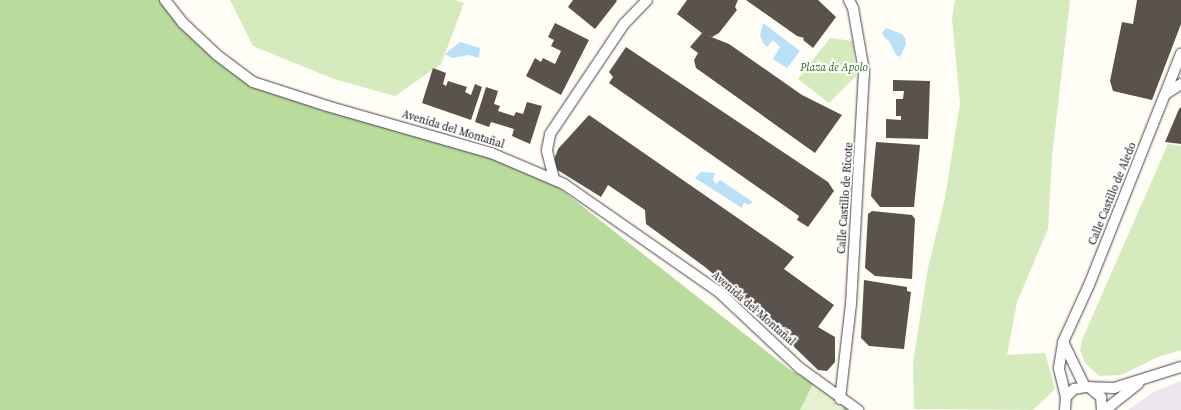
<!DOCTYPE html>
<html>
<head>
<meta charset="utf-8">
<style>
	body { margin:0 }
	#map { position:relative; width:1181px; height:410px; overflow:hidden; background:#fffdf5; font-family:"Source Serif 4",serif }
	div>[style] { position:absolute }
	.industrial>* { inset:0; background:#eee6ef }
	.green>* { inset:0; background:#d5ebbd }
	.forest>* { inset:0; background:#b9dc9c }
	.pitch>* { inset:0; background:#e6f2cf }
	.water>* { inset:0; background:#b9e0f7 }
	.building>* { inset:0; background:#5a524d }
	.roads { filter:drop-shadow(0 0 1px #444) drop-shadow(0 0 1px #444) }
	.street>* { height:10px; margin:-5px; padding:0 5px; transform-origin:5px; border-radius:5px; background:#fff }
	span { translate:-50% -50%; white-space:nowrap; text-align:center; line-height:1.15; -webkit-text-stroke:4px #fff; paint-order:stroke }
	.park-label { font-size:11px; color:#2f6b1f; font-style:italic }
	.street-label { font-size:11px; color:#111 }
</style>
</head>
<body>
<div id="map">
	<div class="industrial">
		<div style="clip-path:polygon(1181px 381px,1181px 410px,1128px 410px,1153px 392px)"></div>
	</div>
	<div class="green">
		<div style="clip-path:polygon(230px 0,455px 0,464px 3px,441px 64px,395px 96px,334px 79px,253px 46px)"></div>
		<div style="clip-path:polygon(955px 0,1070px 0,1052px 157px,1048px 229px,1017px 302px,1007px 355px,1045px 353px,1055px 389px,1033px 410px,914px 409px,913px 362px,928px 268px,945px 198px,960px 103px,952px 19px)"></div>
		<div style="clip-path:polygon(830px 38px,853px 41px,856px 76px,829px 103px,798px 79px)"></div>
		<div style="clip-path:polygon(1168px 144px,1181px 146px,1181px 350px,1158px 357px,1121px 375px,1099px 376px,1085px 363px,1080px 350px,1082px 340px)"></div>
	</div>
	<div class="forest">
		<div style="clip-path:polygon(0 0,165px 0,183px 23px,253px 82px,530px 165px,789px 369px,859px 410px,0 410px)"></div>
	</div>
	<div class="pitch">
		<div style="clip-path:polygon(815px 380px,844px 402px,843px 410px,800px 410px)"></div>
	</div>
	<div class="water">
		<div style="clip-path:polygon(763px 23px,800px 51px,787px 68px,773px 59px,780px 47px,773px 40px,767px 47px,763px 43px,760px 35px)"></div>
		<div style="clip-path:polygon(886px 28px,902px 34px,905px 38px,906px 44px,900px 57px,896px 55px,889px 41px,885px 38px,882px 33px)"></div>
		<div style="clip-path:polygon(460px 42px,480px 48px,479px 58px,469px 55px,452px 58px,445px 54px)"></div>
		<div style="clip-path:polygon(701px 172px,715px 173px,713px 180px,716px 184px,720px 180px,753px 202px,748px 205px,744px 202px,742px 208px,695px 178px)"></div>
	</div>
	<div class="building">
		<div style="clip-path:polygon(573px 0,616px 0,617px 1px,595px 29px,568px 7px)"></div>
		<div style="clip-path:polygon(687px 0,738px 0,735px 7px,737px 10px,719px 33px,712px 37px,704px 34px,729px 44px,802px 95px,842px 115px,815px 153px,696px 68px,694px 60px,698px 53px,690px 47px,702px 33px,677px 14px)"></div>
		<div style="clip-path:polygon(746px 0,818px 0,836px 17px,813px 48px,803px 40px,804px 38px,797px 36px)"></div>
		<div style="clip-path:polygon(1137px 0,1181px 0,1181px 24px,1152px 100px,1113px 91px,1110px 81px,1122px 22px,1133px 24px)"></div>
		<div style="clip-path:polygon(555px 23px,589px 40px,561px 95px,526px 76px,535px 58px,541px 62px,543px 58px,555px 64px,561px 51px,551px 46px,554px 40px,548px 37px)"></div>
		<div style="clip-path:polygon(626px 47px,828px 182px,834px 191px,808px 227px,797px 220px,799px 216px,609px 83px,613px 77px,609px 72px)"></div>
		<div style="clip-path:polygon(433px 68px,446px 73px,443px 84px,446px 86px,448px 81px,467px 87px,465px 92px,471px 95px,475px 84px,482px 87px,471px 120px,422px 103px)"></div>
		<div style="clip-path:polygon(893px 80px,930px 81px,928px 139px,886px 138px,886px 119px,901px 120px,901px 116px,896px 116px,896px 99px,903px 99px,904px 91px,893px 91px)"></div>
		<div style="clip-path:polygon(486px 87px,498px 91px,494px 104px,500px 106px,498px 111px,514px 116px,516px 112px,523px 114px,527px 102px,542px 106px,530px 144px,512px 136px,514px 129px,491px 122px,489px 127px,475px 122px)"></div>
		<div style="clip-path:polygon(1181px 107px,1181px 144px,1165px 142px,1179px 109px)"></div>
		<div style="clip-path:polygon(589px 115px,794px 257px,784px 269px,834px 305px,818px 327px,835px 337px,835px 362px,827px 371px,818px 370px,757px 311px,705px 267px,646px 224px,645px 210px,608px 185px,601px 197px,556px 169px,554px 160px,558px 149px)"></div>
		<div style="clip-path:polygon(876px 142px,920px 145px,914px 207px,880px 207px,871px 196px)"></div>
		<div style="clip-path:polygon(872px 211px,912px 215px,915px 219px,912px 279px,875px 276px,865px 268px,868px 214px)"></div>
		<div style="clip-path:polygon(864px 280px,907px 287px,907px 291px,911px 292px,904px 349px,869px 346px,861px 338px)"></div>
	</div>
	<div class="roads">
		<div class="street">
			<div style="left:165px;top:0;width:29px;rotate:52deg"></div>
			<div style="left:183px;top:23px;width:47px;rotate:43.3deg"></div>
			<div style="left:217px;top:55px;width:45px;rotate:36.9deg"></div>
			<div style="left:253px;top:82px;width:78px;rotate:18deg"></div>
			<div style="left:327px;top:106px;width:171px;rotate:16deg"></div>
			<div style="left:491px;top:153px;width:79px;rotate:23deg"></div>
			<div style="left:564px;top:184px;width:190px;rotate:34.9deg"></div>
			<div style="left:720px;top:293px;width:110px;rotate:43.2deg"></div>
			<div style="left:800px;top:368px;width:72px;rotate:35.9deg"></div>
			<div style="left:1167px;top:93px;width:17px;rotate:-33deg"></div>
			<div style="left:554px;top:179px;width:30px;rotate:-104deg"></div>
			<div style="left:547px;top:150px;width:16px;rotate:-79deg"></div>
			<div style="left:550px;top:134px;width:133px;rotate:-56.1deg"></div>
			<div style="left:624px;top:24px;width:33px;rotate:-46deg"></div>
			<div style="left:1064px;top:344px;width:48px;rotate:64deg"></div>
			<div style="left:1089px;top:387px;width:16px;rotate:40deg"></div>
			<div style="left:1101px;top:397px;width:13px;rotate:86deg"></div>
			<div style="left:1066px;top:397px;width:30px;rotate:-104deg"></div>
			<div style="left:1059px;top:368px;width:26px;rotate:-81deg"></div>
			<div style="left:1063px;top:342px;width:63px;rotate:-65.5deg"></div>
			<div style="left:1089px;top:285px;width:249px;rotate:-68.3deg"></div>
			<div style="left:840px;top:399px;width:96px;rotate:-83.4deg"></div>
			<div style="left:851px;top:304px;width:233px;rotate:-86.8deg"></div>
			<div style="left:864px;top:71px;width:64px;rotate:-99.9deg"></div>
			<div style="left:853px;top:8px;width:9px;rotate:-117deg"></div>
			<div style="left:1065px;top:410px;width:13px;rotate:-86deg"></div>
			<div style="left:1066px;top:397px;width:11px;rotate:-45deg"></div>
			<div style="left:1074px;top:389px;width:11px;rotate:-10deg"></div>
			<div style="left:1085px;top:387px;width:29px;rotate:2deg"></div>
			<div style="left:1114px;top:388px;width:70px;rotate:-17.4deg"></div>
			<div style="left:1105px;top:410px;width:43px;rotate:-38.5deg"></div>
		</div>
	</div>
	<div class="park-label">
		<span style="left:834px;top:68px">Plaza de Apolo</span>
	</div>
	<div class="street-label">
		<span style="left:453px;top:130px;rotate:17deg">Avenida del Montañal</span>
		<span style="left:1113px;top:194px;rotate:-68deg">Calle Castillo de Aledo</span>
		<span style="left:846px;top:198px;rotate:-86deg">Calle Castillo de Ricote</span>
		<span style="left:753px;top:309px;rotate:41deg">Avenida del Montañal</span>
	</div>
</div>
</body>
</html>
